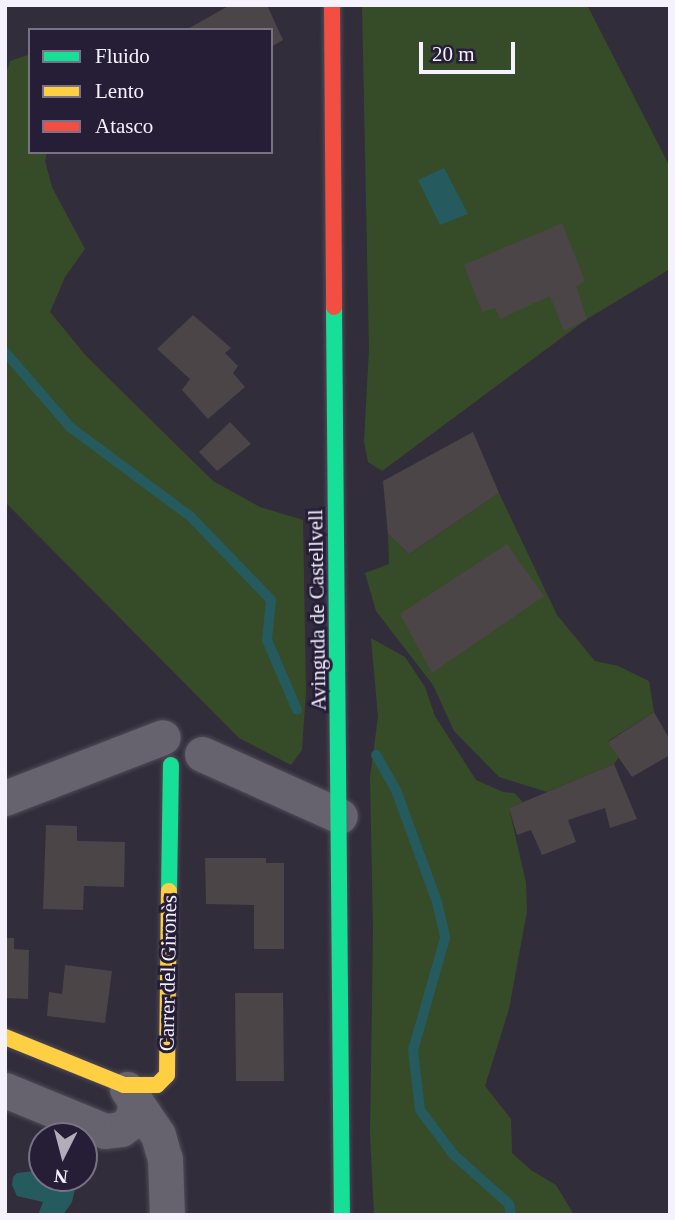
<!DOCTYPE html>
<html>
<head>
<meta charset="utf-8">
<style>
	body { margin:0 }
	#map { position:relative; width:675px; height:1220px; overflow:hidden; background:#322d3b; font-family:Georgia,serif }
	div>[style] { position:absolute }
	.green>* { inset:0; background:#364c28 }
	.water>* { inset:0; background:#255a5e }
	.stream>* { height:10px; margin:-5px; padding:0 5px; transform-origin:5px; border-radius:5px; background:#255a5e }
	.building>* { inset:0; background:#4b4547 }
	.roads { filter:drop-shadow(0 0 2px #4f4b56) drop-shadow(0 0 2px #4f4b56) }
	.street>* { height:35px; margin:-17.5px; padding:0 17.5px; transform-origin:17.5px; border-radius:17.5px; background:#66626e }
	.fast>* { height:16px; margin:-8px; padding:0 8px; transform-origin:8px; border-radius:8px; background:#16e098 }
	.slow>* { height:16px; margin:-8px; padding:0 8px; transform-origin:8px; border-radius:8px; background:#ffcf43 }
	.jam>* { height:16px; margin:-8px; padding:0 8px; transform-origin:8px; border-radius:8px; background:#f24e42 }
	span { translate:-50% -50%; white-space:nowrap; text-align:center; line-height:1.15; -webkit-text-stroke:6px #261d37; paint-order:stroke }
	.street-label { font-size:21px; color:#f5f2fd }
	.frame { position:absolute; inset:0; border:7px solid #f5f2fd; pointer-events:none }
	.legend { position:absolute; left:28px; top:28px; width:245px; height:126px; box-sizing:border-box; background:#261d37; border:2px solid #797286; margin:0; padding:9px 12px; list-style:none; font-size:21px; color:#f5f2fd }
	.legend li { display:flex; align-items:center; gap:14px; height:35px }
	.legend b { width:35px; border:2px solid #797286 }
	.north { position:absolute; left:28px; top:1122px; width:70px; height:70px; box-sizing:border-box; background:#261d37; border:2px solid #797286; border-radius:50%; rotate:186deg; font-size:19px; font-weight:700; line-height:28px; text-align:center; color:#f5f2fd }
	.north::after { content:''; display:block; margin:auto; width:24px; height:32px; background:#b1adb9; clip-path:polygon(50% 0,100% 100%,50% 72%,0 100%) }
	.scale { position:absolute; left:419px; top:42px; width:96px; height:32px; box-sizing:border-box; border:4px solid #f5f2fd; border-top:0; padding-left:9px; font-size:21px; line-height:24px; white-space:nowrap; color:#f5f2fd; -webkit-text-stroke:5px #261d37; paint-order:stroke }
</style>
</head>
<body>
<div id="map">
	<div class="green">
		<div style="clip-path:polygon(362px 5px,587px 5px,670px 167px,670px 269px,587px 319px,382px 471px,368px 462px,364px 442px,369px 349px)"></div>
		<div style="clip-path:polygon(28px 55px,30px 152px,47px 152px,45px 161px,52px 187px,85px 249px,65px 277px,50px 312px,87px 357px,213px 481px,260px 507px,303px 520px,306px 691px,302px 750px,291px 765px,239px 738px,5px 502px,5px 76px,10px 61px)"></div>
		<div style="clip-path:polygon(499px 493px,557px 615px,595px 661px,618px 666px,649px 681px,654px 712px,608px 741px,619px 757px,614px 764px,547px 792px,499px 777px,454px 731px,433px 685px,376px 611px,365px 573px,389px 564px,388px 534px,409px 554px)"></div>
		<div style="clip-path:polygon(371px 638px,405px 657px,425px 687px,435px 716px,476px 780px,503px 792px,514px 793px,523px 802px,509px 808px,526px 883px,527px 911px,509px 1009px,485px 1086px,511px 1119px,512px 1153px,531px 1170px,556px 1185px,574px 1215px,374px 1215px,370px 1135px,373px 932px,370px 777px,378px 717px)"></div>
	</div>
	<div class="water">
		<div style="clip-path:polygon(444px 168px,468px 214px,440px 225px,418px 180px)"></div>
		<div style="clip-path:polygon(34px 1171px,42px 1171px,42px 1178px,77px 1180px,72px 1202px,63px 1215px,41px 1215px,39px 1212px,43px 1202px,17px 1196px,12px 1185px,13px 1177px,17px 1173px)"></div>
	</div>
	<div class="stream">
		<div style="left:5px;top:352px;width:99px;rotate:49.1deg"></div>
		<div style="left:70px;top:427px;width:149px;rotate:36.6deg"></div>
		<div style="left:190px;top:516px;width:117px;rotate:46deg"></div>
		<div style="left:271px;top:600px;width:40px;rotate:95.7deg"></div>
		<div style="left:267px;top:640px;width:76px;rotate:66.8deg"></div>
		<div style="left:376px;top:755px;width:40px;rotate:60.3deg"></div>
		<div style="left:396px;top:790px;width:119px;rotate:69.9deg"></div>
		<div style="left:437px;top:902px;width:37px;rotate:77deg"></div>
		<div style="left:445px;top:938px;width:116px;rotate:105.9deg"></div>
		<div style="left:413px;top:1050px;width:60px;rotate:83.3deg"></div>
		<div style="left:420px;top:1110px;width:56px;rotate:52.9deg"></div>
		<div style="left:454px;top:1155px;width:74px;rotate:41.7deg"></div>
		<div style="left:509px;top:1204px;width:11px;rotate:80deg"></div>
	</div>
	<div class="building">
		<div style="clip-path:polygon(230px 5px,267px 5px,283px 40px,271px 47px,271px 30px,186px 30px)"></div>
		<div style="clip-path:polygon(562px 223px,585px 281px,576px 286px,587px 319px,564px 331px,550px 296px,500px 319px,495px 308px,482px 312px,464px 265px)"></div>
		<div style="clip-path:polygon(193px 315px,231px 348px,225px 353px,238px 366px,233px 373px,245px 387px,208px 419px,182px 390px,190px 379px,157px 349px)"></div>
		<div style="clip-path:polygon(230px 422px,251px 444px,217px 471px,199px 452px)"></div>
		<div style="clip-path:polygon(473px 432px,499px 493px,409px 554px,388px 534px,383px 481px)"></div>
		<div style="clip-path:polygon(507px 544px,544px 596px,432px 673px,400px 614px)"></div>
		<div style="clip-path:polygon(654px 712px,670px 740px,670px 755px,632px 777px,608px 742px)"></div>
		<div style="clip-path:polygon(614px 764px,637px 819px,610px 828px,605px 808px,568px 820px,576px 842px,542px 855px,531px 830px,517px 835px,509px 808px)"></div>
		<div style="clip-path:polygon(46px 825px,77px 826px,77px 841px,125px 842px,124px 887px,84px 886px,83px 910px,43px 909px)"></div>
		<div style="clip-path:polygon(205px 858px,266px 858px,266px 863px,284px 863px,284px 949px,254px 949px,254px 905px,206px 904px)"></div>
		<div style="clip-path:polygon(5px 938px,14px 938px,14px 949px,29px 950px,28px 999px,5px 998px)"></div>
		<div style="clip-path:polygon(65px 965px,112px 971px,105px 1023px,47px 1016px,49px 992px,62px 994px)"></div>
		<div style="clip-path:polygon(235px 993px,283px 993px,284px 1081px,236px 1081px)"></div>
	</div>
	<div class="roads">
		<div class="street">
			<div style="left:202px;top:754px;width:151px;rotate:24.2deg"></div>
			<div style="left:5px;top:798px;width:169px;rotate:-21.1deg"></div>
			<div style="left:127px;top:1089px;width:55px;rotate:56deg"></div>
			<div style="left:158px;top:1135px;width:25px;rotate:74deg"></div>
			<div style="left:165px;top:1159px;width:56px;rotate:88deg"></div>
			<div style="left:5px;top:1090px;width:108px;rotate:22.3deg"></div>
			<div style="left:105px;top:1131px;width:16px;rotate:-7deg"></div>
			<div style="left:121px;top:1129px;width:9px;rotate:-36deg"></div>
			<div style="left:128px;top:1124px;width:12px;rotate:-59deg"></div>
			<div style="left:134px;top:1114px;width:14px;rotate:-86deg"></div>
		</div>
		<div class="fast">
			<div style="left:334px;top:307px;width:908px;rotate:89.5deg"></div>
			<div style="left:169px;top:891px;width:126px;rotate:-89.1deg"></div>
		</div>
		<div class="slow">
			<div style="left:5px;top:1037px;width:128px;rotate:22deg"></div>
			<div style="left:124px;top:1085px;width:33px"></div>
			<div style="left:157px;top:1085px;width:14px;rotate:-45deg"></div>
			<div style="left:167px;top:1075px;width:184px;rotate:-89.4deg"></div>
		</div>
		<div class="jam">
			<div style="left:332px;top:5px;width:302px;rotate:89.6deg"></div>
		</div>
	</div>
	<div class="street-label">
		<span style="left:317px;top:610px;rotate:-91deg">Avinguda de Castellvell</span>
		<span style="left:168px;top:973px;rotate:-89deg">Carrer del Gironès</span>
	</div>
	<div class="frame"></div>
	<ul class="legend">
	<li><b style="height:9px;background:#16e098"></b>Fluido</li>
	<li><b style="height:9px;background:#ffcf43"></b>Lento</li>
	<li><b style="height:9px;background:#f24e42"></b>Atasco</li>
	</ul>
	<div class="north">N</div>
	<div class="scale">20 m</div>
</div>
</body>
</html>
